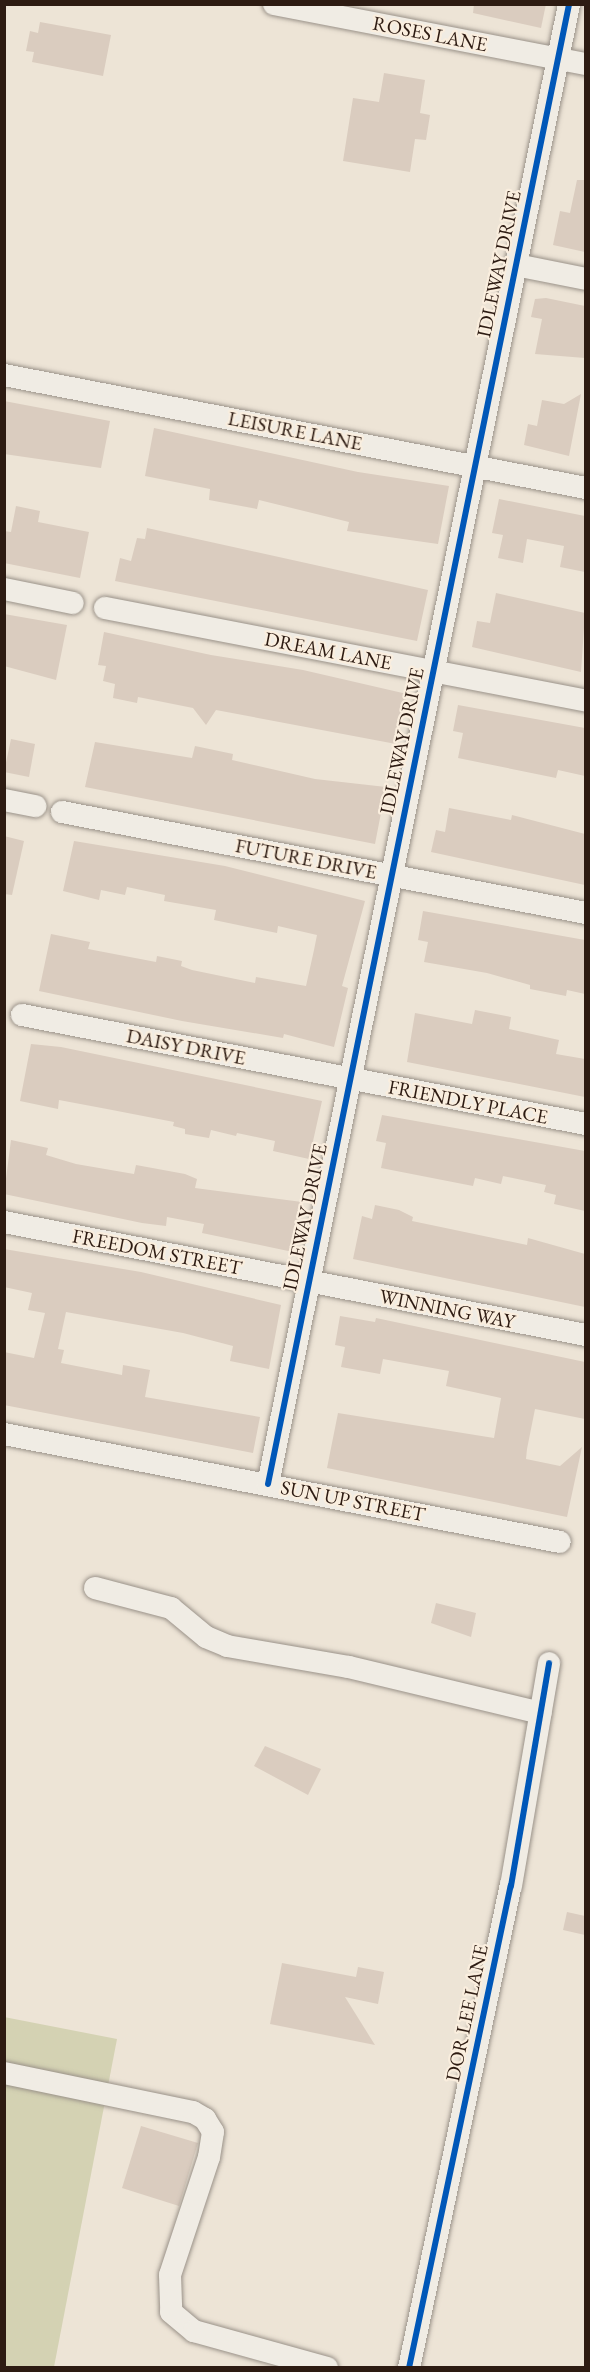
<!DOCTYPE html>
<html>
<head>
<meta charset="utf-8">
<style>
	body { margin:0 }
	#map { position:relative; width:590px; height:2372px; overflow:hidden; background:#ede4d6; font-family:"EB Garamond",serif }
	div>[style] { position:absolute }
	.green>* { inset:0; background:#d4d2b3 }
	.building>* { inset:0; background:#daccbf }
	.roads { filter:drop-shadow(0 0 2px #9a9289) drop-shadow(0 0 2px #9a9289) }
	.minor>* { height:22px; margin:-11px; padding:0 11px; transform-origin:11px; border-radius:11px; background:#f0ece4 }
	.cycleway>* { height:6px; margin:-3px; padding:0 3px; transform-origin:3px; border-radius:3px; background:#0057b8 }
	span { translate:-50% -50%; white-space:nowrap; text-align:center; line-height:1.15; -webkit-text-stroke:4.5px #faeede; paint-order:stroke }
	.street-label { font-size:20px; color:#2d1b12 }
	.frame { position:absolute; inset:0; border:6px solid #2d1b12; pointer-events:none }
</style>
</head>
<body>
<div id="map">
	<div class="green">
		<div style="clip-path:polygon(4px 2017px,117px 2039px,54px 2367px,5px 2367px)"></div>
	</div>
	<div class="building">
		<div style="clip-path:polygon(474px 4px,546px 4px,541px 28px,473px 13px)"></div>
		<div style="clip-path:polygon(40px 22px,111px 35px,103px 76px,32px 62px,34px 52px,26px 51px,30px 31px,38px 33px)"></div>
		<div style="clip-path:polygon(384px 73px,425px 80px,420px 113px,430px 115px,426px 140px,415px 139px,410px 172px,343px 161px,353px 98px,379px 102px)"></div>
		<div style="clip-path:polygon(577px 180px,585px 180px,585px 252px,553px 245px,560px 211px,570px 213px)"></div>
		<div style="clip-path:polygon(546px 298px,585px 306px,585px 358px,535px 354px,542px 319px,531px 317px,535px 299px)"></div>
		<div style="clip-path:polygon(581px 394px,569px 456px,524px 445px,528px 424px,537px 426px,542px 400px,564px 404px)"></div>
		<div style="clip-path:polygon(4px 401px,110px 421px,101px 468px,4px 454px)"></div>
		<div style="clip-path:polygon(154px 428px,358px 472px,449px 486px,438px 544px,347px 531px,349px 522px,259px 500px,257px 509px,209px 500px,210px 489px,145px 476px)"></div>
		<div style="clip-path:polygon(499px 499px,585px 516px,585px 572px,560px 567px,564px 546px,527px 539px,523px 563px,498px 558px,503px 535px,492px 533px)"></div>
		<div style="clip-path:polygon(16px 506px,40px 511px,38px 522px,89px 532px,80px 578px,4px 563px,4px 531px,11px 532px)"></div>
		<div style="clip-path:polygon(147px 528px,428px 590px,417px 641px,115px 581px,120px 558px,131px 561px,137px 538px,145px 539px)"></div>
		<div style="clip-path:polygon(496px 593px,585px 613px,581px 672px,472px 647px,477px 621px,490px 623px)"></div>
		<div style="clip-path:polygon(4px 614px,67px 625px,56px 680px,4px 666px)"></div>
		<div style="clip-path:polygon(104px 632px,211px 655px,303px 670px,407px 694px,396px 744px,216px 710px,206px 725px,193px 708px,138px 697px,137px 703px,113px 698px,115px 684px,103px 681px,106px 666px,98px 665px)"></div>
		<div style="clip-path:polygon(458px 705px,585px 728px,585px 776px,558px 770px,556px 778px,458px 758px,463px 733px,453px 731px)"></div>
		<div style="clip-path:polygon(11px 739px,35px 744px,29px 777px,4px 772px)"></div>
		<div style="clip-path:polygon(95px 742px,192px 758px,195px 746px,233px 754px,232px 760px,315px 779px,386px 787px,375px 844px,85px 787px)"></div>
		<div style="clip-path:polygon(449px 808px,511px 820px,512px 815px,585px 834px,585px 885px,431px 852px,436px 830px,445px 832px)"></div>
		<div style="clip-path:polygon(4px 836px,24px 841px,12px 895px,4px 894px)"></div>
		<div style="clip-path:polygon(74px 841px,225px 866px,365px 901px,342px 986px,348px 988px,334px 1047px,284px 1034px,283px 1038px,182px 1021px,39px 991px,51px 934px,90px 942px,88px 949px,156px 962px,157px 956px,182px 961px,181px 966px,192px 970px,255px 983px,256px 977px,306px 986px,314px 950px,317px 935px,278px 926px,277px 933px,214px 920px,216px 910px,164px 901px,165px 895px,127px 887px,125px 895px,101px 890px,99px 900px,63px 891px)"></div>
		<div style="clip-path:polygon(423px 911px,585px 940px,585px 994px,567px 990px,566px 996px,530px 989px,530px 985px,487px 973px,424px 962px,428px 942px,418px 940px)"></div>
		<div style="clip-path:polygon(475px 1010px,511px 1017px,509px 1029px,559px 1040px,556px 1054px,585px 1059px,585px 1097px,407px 1062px,415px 1013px,472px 1024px)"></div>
		<div style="clip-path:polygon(31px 1044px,61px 1047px,322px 1101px,309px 1159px,273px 1151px,275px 1141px,237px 1133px,236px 1136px,211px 1130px,209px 1138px,185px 1134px,185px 1129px,173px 1126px,174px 1122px,107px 1109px,59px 1100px,58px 1109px,20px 1101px)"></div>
		<div style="clip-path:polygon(382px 1115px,585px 1151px,585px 1211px,554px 1204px,556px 1195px,544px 1192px,546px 1185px,503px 1176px,501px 1184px,475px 1178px,473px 1186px,381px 1168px,386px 1143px,376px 1141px)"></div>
		<div style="clip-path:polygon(11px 1140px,48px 1148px,46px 1155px,76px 1164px,134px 1174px,136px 1165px,185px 1174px,197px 1179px,195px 1188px,302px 1202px,293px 1252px,202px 1233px,204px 1224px,167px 1217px,166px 1226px,142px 1223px,4px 1194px)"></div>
		<div style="clip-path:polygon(375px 1205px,399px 1210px,413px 1217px,412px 1221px,527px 1245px,528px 1238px,585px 1254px,585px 1307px,353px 1259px,362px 1216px,372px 1219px)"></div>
		<div style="clip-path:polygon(4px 1249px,141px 1272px,281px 1305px,269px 1369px,230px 1361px,233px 1346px,183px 1333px,66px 1312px,58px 1349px,64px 1350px,61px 1363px,122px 1375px,123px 1365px,150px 1370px,145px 1397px,260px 1417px,253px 1453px,4px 1405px,4px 1352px,34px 1358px,45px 1313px,28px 1310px,32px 1293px,4px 1287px)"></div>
		<div style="clip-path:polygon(340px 1316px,375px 1322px,376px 1318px,585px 1362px,585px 1419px,535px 1409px,527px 1449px,526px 1459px,560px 1466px,582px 1447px,567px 1517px,327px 1468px,338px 1413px,494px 1438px,501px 1398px,446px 1386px,449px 1371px,383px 1359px,380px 1374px,341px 1367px,345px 1347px,335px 1345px)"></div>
		<div style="clip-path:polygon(436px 1603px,476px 1613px,471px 1637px,431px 1623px)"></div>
		<div style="clip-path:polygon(265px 1746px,321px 1769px,308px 1795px,254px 1766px)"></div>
		<div style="clip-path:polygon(567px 1912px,585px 1916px,585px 1935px,563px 1930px)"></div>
		<div style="clip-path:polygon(282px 1963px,356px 1977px,358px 1967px,384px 1972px,378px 2004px,345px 1997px,375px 2045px,270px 2024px)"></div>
		<div style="clip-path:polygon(141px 2126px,198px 2143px,179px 2206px,122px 2188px)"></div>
	</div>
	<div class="roads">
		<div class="minor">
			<div style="left:274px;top:4px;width:318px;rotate:10.9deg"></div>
			<div style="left:516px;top:265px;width:71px;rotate:11.3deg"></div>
			<div style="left:4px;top:375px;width:593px;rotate:10.99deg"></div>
			<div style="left:4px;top:589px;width:70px;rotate:11.5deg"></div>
			<div style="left:105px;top:608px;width:490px;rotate:10.9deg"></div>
			<div style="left:4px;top:800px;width:32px;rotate:11deg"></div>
			<div style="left:62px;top:812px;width:534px;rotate:10.91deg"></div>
			<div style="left:22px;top:1015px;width:574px;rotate:10.94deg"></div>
			<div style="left:4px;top:1222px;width:593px;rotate:10.99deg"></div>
			<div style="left:4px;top:1434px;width:566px;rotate:10.99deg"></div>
			<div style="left:268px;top:1484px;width:1510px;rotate:-78.5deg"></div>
			<div style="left:95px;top:1588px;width:79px;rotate:14.7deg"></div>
			<div style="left:171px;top:1608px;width:45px;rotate:39.6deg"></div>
			<div style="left:206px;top:1637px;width:23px;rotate:23deg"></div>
			<div style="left:227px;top:1646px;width:124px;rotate:9.8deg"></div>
			<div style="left:349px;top:1667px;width:197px;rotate:13.5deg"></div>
			<div style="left:4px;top:2073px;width:193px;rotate:11.7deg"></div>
			<div style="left:193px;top:2112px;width:14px;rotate:30deg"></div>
			<div style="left:205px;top:2119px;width:15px;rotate:58deg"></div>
			<div style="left:213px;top:2132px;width:25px;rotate:99deg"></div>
			<div style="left:209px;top:2157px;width:124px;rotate:108.3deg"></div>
			<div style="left:170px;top:2275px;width:37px;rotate:88deg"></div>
			<div style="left:171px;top:2312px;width:30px;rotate:40deg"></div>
			<div style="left:194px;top:2331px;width:138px;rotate:15.5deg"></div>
			<div style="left:409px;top:2368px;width:493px;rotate:-78.1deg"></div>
			<div style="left:511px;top:1886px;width:226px;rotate:-80.3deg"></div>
		</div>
	</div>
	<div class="cycleway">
		<div style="left:268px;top:1484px;width:1510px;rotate:-78.5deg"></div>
		<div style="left:409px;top:2368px;width:493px;rotate:-78.1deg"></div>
		<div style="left:511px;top:1886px;width:226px;rotate:-80.3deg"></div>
	</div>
	<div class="street-label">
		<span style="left:430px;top:34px;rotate:11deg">ROSES LANE</span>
		<span style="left:499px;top:264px;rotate:-78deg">IDLEWAY DRIVE</span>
		<span style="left:295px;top:431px;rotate:11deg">LEISURE LANE</span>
		<span style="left:328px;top:651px;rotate:11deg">DREAM LANE</span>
		<span style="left:402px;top:741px;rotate:-78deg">IDLEWAY DRIVE</span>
		<span style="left:306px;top:859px;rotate:11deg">FUTURE DRIVE</span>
		<span style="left:186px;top:1047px;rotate:11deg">DAISY DRIVE</span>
		<span style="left:468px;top:1102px;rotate:11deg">FRIENDLY PLACE</span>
		<span style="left:305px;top:1217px;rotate:-78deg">IDLEWAY DRIVE</span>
		<span style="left:157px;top:1252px;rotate:11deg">FREEDOM STREET</span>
		<span style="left:447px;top:1309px;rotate:11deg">WINNING WAY</span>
		<span style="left:353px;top:1501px;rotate:11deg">SUN UP STREET</span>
		<span style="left:467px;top:2013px;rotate:-78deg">DOR LEE LANE</span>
	</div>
	<div class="frame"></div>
</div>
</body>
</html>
